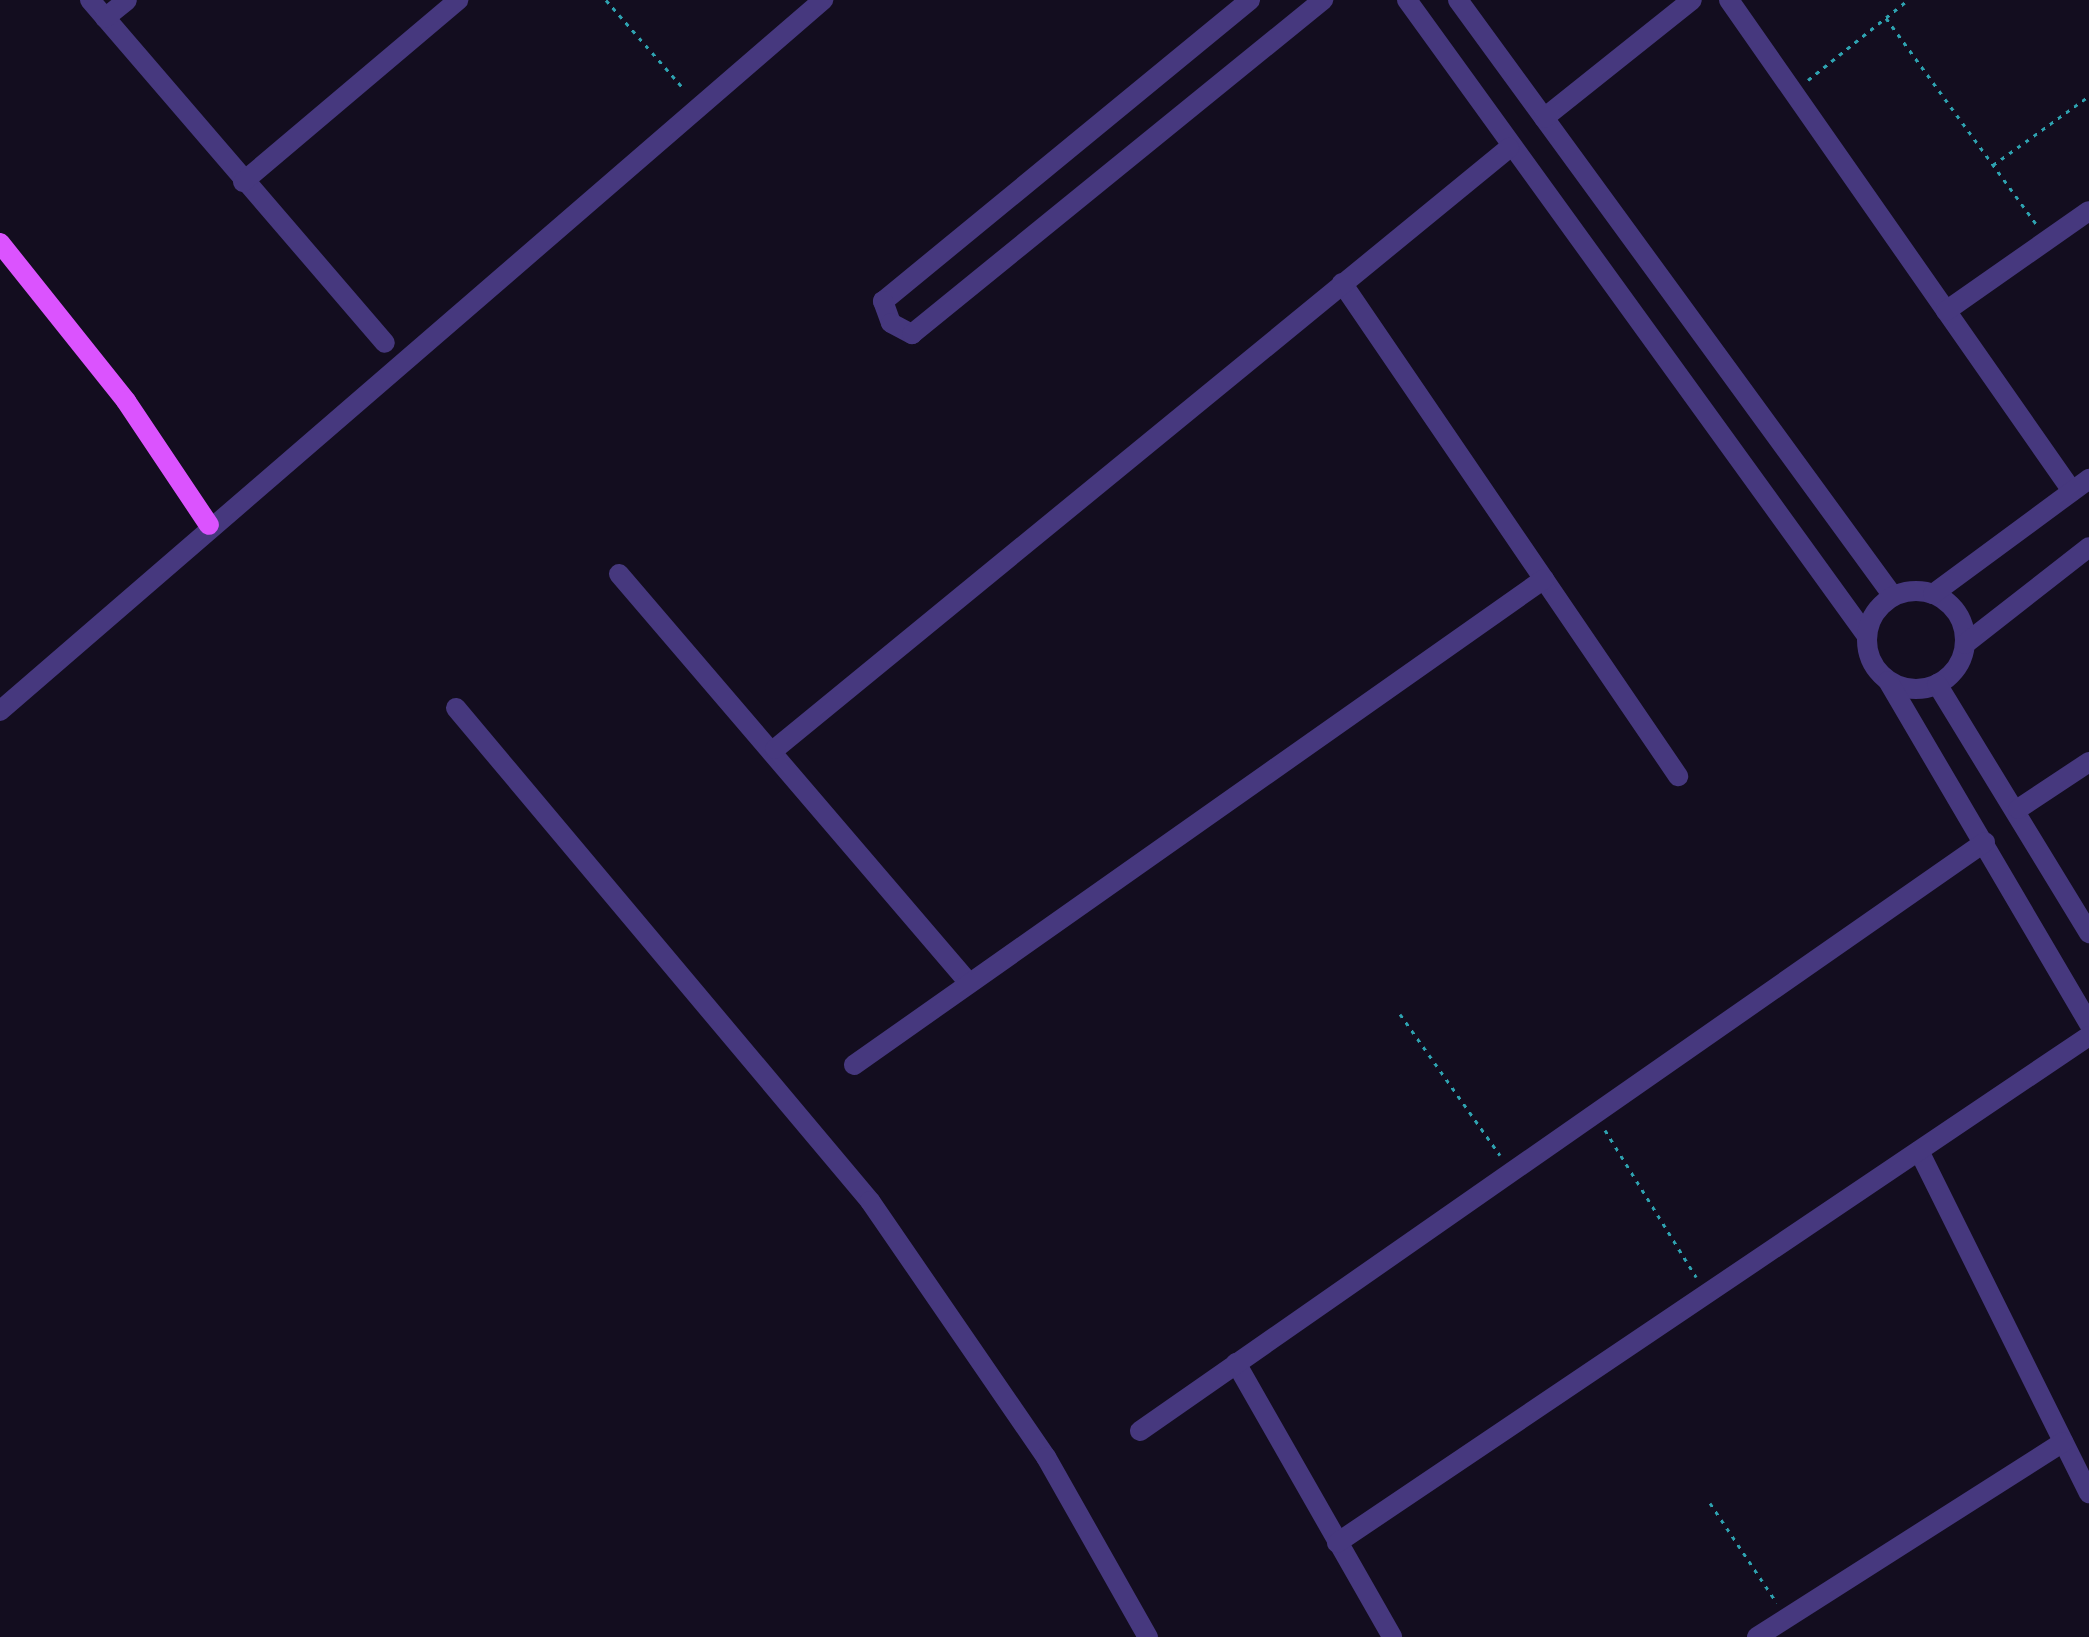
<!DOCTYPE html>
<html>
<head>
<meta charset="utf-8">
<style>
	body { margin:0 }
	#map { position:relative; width:2089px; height:1637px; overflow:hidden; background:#130d1f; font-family:"IBM Plex Sans",sans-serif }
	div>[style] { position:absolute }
	.path>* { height:3px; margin-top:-1.5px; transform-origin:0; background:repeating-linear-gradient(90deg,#2ea2b0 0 4px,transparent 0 10px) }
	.minor>* { height:20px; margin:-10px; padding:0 10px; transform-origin:10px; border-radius:10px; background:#46387e }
	.minor>.ring { margin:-10px; padding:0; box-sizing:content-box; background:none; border:20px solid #46387e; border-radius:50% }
	.major>* { height:20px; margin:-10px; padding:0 10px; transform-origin:10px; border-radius:10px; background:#db53fe }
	span { translate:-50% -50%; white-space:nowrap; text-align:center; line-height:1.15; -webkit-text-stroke:8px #130d1f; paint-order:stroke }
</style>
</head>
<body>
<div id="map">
	<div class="path">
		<div style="left:606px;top:0;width:118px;rotate:48.8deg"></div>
		<div style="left:1886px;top:18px;width:255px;rotate:53.9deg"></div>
		<div style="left:1808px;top:80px;width:128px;rotate:-38.7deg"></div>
		<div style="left:1993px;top:165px;width:118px;rotate:-35.7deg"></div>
		<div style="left:1400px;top:1014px;width:173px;rotate:54.7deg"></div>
		<div style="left:1605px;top:1130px;width:173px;rotate:58.2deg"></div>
		<div style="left:1710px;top:1503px;width:120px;rotate:56.2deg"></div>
	</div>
	<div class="minor">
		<div style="left:90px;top:0;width:452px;rotate:49.3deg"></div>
		<div style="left:1250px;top:0;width:475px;rotate:140.6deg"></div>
		<div style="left:883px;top:301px;width:23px;rotate:70deg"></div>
		<div style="left:891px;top:323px;width:24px;rotate:28deg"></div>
		<div style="left:912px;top:334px;width:530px;rotate:-39.1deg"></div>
		<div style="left:1407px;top:0;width:785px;rotate:54.12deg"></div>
		<div style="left:1458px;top:0;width:738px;rotate:53.88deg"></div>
		<div style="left:1729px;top:0;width:599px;rotate:55.06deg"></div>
		<div style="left:105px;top:18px;width:28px;rotate:-39deg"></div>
		<div style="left:1544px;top:118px;width:189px;rotate:-38.6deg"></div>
		<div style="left:243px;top:182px;width:282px;rotate:-40.2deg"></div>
		<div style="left:1342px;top:283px;width:597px;rotate:55.72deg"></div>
		<div style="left:1946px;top:311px;width:174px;rotate:-35deg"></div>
		<div style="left:619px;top:574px;width:538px;rotate:49.44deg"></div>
		<div class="ring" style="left:1867px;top:591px;width:78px;height:78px"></div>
		<div style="left:1933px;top:594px;width:194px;rotate:-36.4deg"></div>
		<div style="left:1965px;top:644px;width:157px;rotate:-38deg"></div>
		<div style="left:1888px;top:681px;width:397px;rotate:59.6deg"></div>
		<div style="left:1937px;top:684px;width:292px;rotate:58.6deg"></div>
		<div style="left:456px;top:708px;width:644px;rotate:49.98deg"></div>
		<div style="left:870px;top:1201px;width:311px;rotate:55.5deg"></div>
		<div style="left:1046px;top:1457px;width:207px;rotate:60.5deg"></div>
		<div style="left:0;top:711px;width:1088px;rotate:-40.82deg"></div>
		<div style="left:775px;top:749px;width:949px;rotate:-39.31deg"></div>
		<div style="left:2018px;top:809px;width:85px;rotate:-33.5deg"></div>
		<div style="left:854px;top:1065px;width:844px;rotate:-35.16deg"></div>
		<div style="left:1919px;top:1151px;width:382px;rotate:63.6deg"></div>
		<div style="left:1236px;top:1363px;width:315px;rotate:60.3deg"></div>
		<div style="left:1140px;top:1431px;width:1030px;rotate:-34.88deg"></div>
		<div style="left:1337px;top:1543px;width:907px;rotate:-33.99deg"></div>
		<div style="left:1757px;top:1637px;width:363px;rotate:-32.5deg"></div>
	</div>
	<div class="major">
		<div style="left:0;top:243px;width:202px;rotate:51.4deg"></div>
		<div style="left:126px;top:401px;width:149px;rotate:56.2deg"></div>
	</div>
</div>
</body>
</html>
